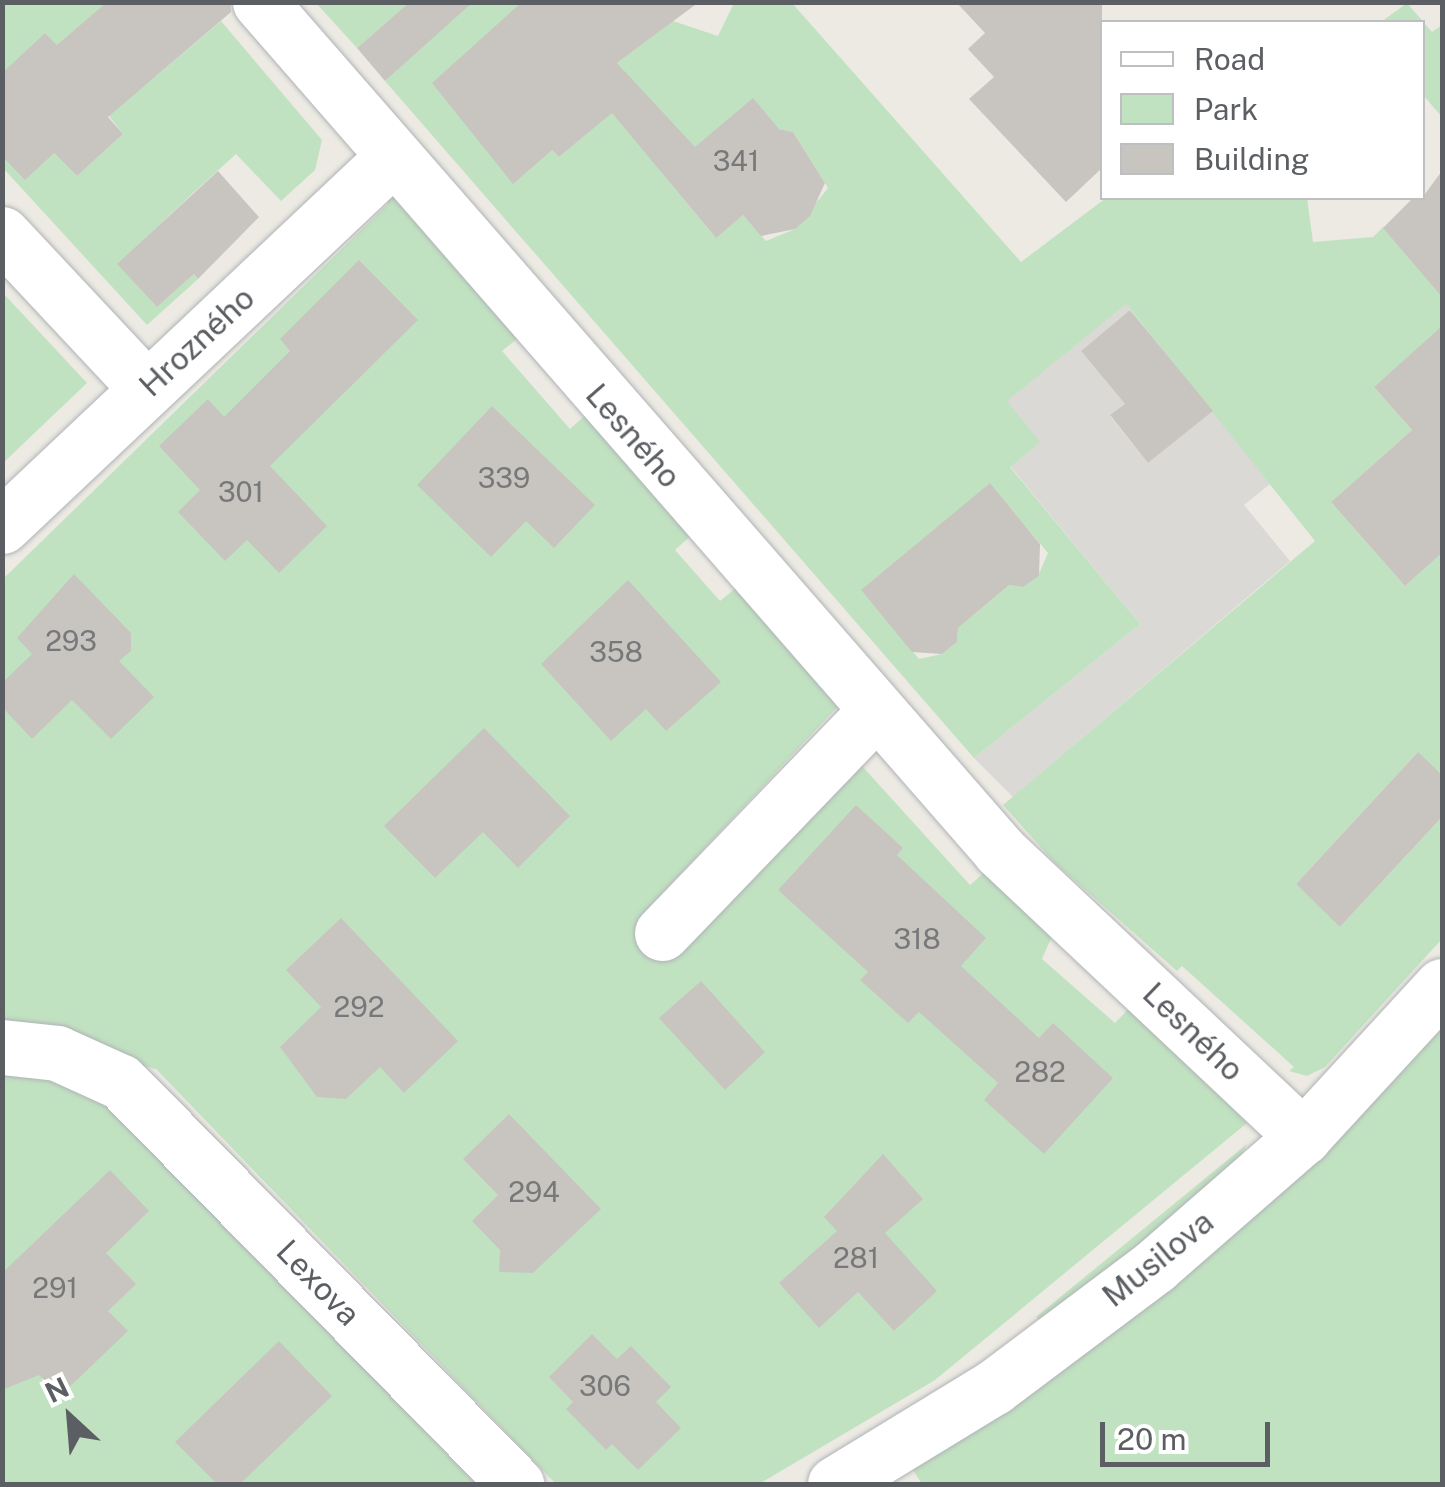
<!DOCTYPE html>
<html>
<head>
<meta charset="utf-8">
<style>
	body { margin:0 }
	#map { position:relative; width:1445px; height:1487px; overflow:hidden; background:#eceae3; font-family:"Public Sans",sans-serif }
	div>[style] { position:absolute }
	.industrial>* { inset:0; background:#dbd9d5 }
	.green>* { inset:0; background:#c1e2c1 }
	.building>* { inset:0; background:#c8c5c0 }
	.roads { filter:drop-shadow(0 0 2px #b0b3b7) drop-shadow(0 0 2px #b0b3b7) }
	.minor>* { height:55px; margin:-27.5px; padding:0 27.5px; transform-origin:27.5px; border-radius:27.5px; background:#fff }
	span { translate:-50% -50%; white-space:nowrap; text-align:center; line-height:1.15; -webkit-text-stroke:8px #fff; paint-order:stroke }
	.number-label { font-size:28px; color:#76787a }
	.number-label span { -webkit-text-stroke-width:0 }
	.street-label { font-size:32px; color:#5b5e62 }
	.frame { position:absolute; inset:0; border:5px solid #5b5e62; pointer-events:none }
	.legend { position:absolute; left:1100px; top:20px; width:325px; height:180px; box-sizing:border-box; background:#fff; border:2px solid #bdbfc0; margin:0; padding:12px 18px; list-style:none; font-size:30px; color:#5b5e62 }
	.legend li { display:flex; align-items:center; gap:20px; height:50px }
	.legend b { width:50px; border:2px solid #bdbfc0 }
	.north { position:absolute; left:20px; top:1367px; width:100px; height:100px; -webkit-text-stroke:8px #fff; paint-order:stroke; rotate:334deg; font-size:28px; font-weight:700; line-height:40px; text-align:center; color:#5b5e62 }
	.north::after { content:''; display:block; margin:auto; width:35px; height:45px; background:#5b5e62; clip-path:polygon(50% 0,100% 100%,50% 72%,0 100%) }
	.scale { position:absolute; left:1100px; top:1422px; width:170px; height:45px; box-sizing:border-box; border:5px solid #5b5e62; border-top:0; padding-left:12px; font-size:30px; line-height:35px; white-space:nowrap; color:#5b5e62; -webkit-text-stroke:8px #fff; paint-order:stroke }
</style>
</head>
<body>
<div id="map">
	<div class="industrial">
		<div style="clip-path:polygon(1126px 303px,1130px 310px,1081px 351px,1125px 404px,1110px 416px,1148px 463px,1213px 411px,1270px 484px,1244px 505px,1290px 561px,1013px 797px,974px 758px,1140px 624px,1010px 466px,1006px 401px)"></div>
	</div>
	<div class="green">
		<div style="clip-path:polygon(2px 3px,107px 3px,99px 11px,155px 77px,221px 21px,322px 140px,315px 170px,281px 201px,236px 154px,192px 194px,118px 264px,157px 307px,194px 274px,198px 279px,147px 325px,3px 168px,3px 156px,54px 153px,77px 176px,123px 134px,45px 33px,11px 65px,3px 86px)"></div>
		<div style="clip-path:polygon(evenodd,316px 3px,522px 3px,552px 150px,559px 157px,640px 89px,617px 63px,673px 21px,718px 36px,734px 3px,792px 3px,1021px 262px,1106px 198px,1307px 198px,1313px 242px,1373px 237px,1383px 227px,1405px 253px,1427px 235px,1442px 253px,1442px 342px,1434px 334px,1374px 387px,1412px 430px,1331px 502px,1405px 586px,1442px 553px,1442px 775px,1417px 753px,1296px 884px,1341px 926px,1442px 817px,1442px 939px,1325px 1067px,1307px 1076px,1289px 1071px,1294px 1067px,1182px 966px,1177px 971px,1055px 863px,1003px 805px,1315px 541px,1126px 304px,1007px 401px,1040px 442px,1010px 467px,1140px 624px,974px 758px,385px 81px,426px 43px,399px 12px,357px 48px,316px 3px,779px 129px,793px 132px,828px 188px,795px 229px,766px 241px,743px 215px,715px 237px,663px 174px,779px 129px,316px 3px,990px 484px,1048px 553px,1038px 576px,1023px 587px,1009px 585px,958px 628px,957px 642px,942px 654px,919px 659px,862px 591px,990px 484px)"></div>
		<div style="clip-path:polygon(1407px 3px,1432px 32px,1442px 25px,1442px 117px,1423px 95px,1422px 22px,1381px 22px)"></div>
		<div style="clip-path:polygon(385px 187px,517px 339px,502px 351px,570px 429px,591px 410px,695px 532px,675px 550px,720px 601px,741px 584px,840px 704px,637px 920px,676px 958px,862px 766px,970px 885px,985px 872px,1052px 936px,1042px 959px,1115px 1023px,1132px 1005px,1247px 1123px,935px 1380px,759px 1484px,556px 1484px,156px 1069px,135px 1064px,95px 1089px,476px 1484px,3px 1484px,3px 579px,388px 204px)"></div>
		<div style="clip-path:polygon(3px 293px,87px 383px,3px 463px)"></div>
		<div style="clip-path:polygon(1442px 1021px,1442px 1484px,922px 1484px,911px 1467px)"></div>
		<div style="clip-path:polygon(1247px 1144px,1233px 1170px,1048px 1327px,1036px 1317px)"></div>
	</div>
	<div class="building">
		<div style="clip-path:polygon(107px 2px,230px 2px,231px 12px,108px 117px,123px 134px,77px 176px,54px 153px,25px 180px,2px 156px,2px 73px,45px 33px,57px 45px)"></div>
		<div style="clip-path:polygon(410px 2px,473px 2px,385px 81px,357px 48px)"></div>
		<div style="clip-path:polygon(522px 2px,699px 2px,617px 63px,695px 147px,753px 98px,779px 129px,793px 132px,825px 183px,810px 216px,795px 229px,761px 236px,743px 215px,716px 238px,612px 113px,559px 157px,552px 150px,513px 184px,432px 83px)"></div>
		<div style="clip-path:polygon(956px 2px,1102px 2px,1102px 168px,1066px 202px,969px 99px,994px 77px,968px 49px,985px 33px)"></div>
		<div style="clip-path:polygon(218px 171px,259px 217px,198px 279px,194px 274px,157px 307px,117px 264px)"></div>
		<div style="clip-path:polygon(1442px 171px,1442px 297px,1383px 228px,1413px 198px,1422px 198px)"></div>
		<div style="clip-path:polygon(359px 260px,418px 320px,270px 466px,327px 526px,279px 573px,247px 540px,225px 561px,178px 512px,200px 490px,159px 446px,208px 399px,224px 417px,290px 351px,280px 339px)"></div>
		<div style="clip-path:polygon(1130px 310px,1213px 411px,1148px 463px,1110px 415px,1125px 404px,1081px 351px)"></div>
		<div style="clip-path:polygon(1442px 326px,1442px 553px,1405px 586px,1331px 502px,1412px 430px,1374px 387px)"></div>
		<div style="clip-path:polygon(492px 406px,595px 505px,554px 548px,526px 521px,491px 557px,417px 485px)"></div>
		<div style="clip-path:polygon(990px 483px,1040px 544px,1039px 576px,1023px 587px,1009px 585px,958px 628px,957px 642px,942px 654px,912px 652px,861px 590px)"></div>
		<div style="clip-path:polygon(74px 574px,131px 633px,131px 651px,119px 661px,154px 697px,111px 739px,72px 700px,32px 739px,2px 707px,2px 683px,32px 654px,17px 638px)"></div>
		<div style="clip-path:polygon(628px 580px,721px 682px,666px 731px,646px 709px,611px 741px,541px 664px)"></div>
		<div style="clip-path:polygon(484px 728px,570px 816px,518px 868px,483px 832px,435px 878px,384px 826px)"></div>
		<div style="clip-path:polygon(1418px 752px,1442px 775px,1442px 817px,1340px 927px,1296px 884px)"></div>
		<div style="clip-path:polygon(856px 805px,903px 848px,897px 855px,986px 938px,961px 966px,1039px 1038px,1053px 1023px,1113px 1078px,1044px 1154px,984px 1100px,998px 1083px,919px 1012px,908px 1023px,860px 980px,868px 972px,778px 890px)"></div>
		<div style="clip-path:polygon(341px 918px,458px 1041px,404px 1093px,380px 1067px,346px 1099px,317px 1097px,280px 1047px,321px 1007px,286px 970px)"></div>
		<div style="clip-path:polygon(701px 981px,765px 1052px,725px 1090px,659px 1018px)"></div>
		<div style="clip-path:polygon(509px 1114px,601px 1209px,533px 1273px,499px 1272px,500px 1250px,472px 1221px,498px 1195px,463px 1159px)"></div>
		<div style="clip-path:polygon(883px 1154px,923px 1199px,885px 1233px,937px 1291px,894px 1331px,858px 1292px,819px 1328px,779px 1283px,837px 1231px,824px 1217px)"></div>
		<div style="clip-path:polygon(110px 1170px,149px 1211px,106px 1253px,136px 1284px,108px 1311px,128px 1331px,60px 1396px,39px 1375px,2px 1390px,2px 1273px)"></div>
		<div style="clip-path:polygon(592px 1334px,617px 1359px,631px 1346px,671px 1387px,656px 1402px,681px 1428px,638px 1470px,612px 1444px,606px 1450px,566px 1409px,573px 1402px,549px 1377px)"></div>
		<div style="clip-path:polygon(279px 1341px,332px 1396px,240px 1484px,217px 1484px,175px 1442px)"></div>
	</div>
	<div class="roads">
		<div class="minor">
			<div style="left:260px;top:2px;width:1126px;rotate:48.92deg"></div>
			<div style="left:1000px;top:851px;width:417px;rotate:43.3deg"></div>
			<div style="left:2px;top:234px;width:212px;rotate:46.9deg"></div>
			<div style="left:2px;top:526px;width:536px;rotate:-43.34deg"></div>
			<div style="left:662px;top:933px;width:306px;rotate:-46.1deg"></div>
			<div style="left:2px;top:1047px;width:55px;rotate:6.2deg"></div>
			<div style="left:57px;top:1053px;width:70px;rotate:24.4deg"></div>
			<div style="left:121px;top:1082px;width:564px;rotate:45.5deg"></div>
			<div style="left:835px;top:1484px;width:186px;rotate:-31.4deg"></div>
			<div style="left:994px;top:1387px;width:201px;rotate:-36.9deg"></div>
			<div style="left:1155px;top:1266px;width:196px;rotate:-41.1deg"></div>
			<div style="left:1303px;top:1137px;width:205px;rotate:-47.4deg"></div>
		</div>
	</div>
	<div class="number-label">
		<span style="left:736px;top:161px">341</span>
		<span style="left:504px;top:478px">339</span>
		<span style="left:241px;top:492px">301</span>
		<span style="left:71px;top:641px">293</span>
		<span style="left:616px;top:652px">358</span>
		<span style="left:917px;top:939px">318</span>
		<span style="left:359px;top:1007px">292</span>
		<span style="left:1040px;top:1072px">282</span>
		<span style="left:534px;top:1192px">294</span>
		<span style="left:856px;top:1258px">281</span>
		<span style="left:55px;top:1288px">291</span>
		<span style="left:605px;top:1386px">306</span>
	</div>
	<div class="street-label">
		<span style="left:197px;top:342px;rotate:-43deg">Hrozného</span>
		<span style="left:633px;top:436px;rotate:49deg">Lesného</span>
		<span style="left:1193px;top:1032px;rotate:44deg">Lesného</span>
		<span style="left:1158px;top:1259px;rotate:-39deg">Musilova</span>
		<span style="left:318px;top:1283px;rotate:46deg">Lexova</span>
	</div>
	<div class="frame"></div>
	<ul class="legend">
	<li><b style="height:12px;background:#fff"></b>Road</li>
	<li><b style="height:28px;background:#c1e2c1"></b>Park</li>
	<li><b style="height:28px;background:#c8c5c0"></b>Building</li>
	</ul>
	<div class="north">N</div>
	<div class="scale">20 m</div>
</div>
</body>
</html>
